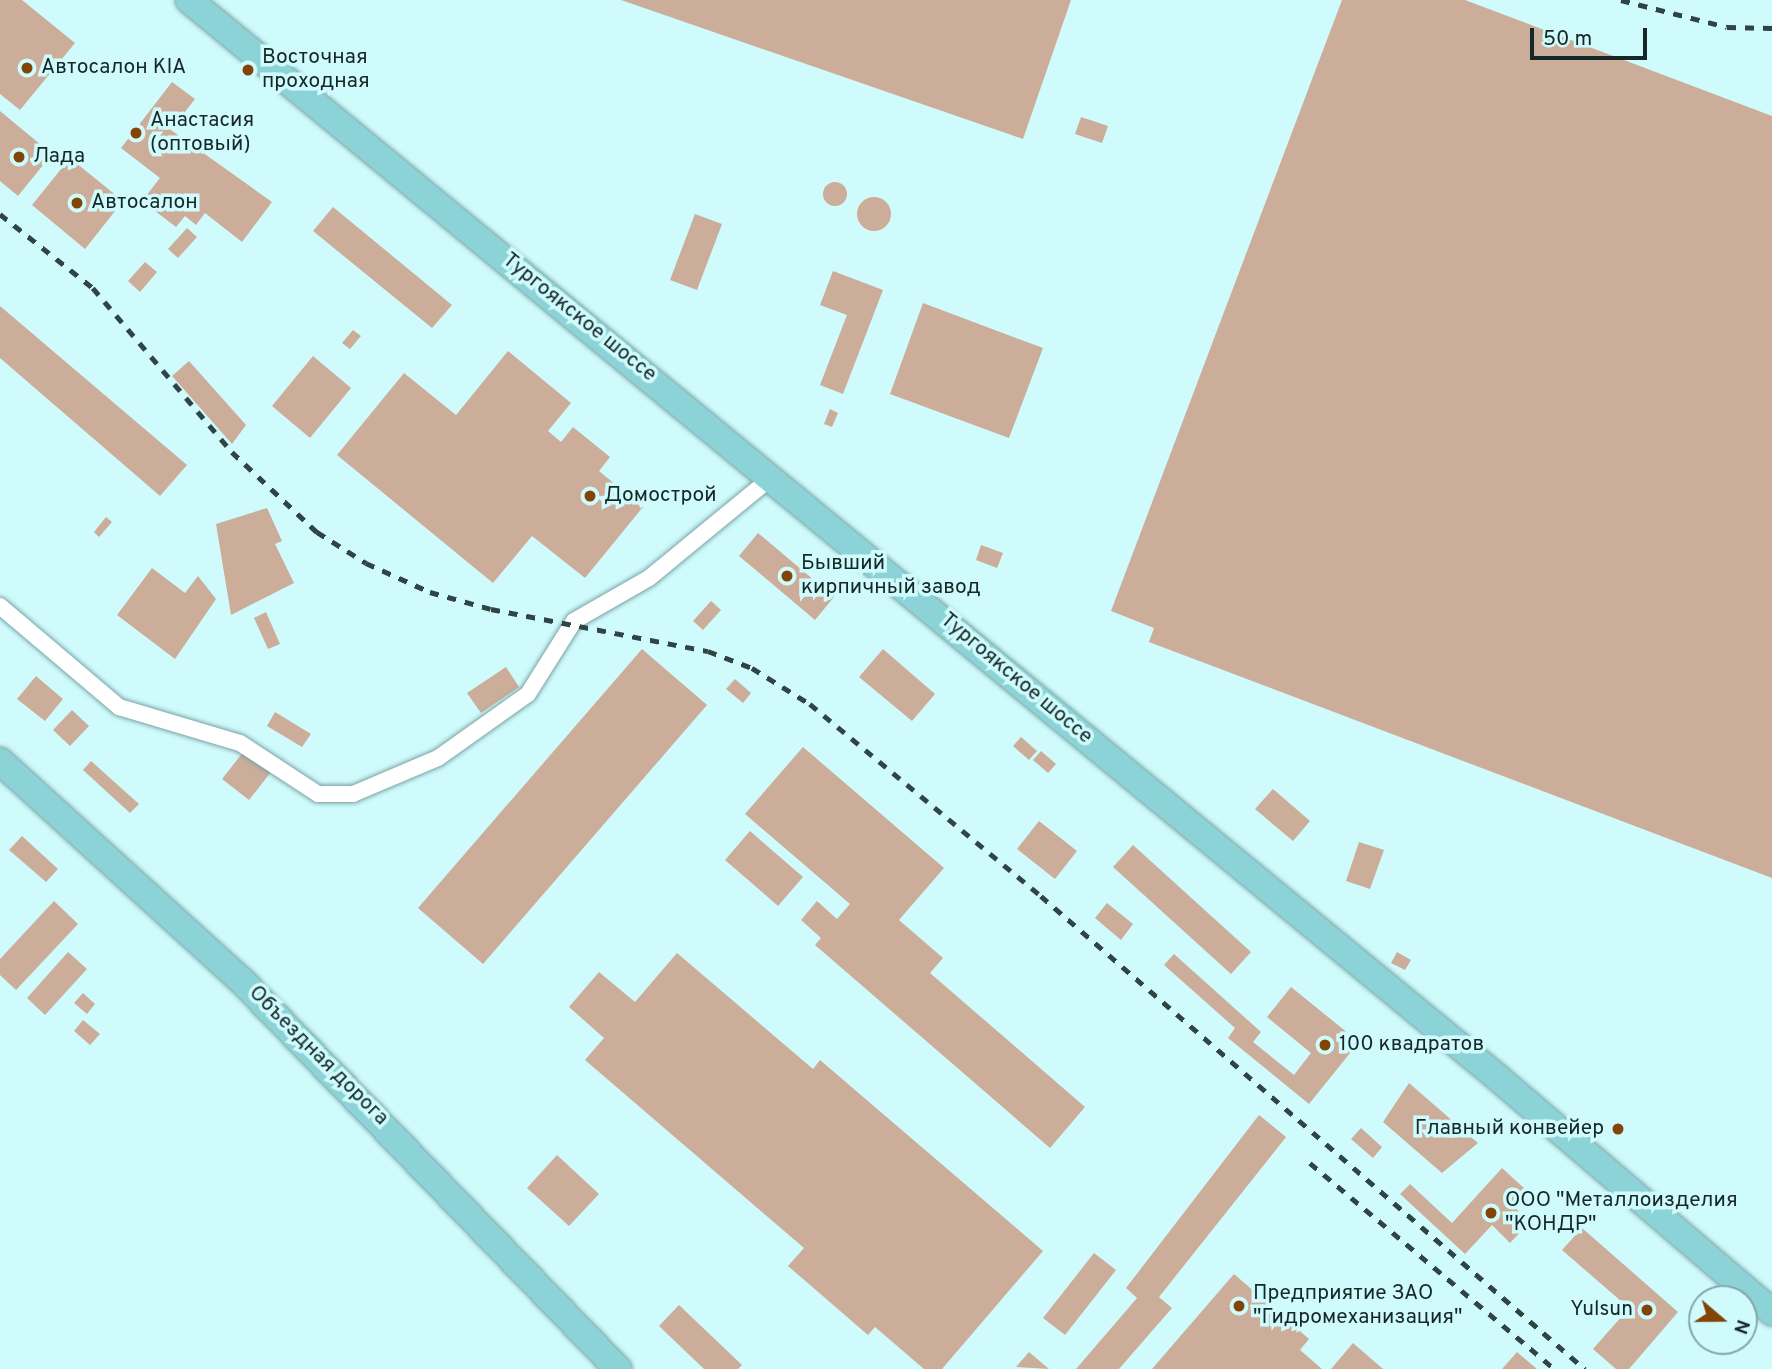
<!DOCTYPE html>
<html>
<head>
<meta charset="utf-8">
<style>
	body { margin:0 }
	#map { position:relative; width:1772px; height:1369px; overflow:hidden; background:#d0fbfd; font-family:Overpass,sans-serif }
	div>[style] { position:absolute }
	.building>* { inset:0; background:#cbad9a }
	.round { border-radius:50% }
	.roads { filter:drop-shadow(0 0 2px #7aa3a4) drop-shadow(0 0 2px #7aa3a4) }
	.minor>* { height:16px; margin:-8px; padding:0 8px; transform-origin:8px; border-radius:8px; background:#fff }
	.primary>* { height:26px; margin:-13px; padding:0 13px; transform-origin:13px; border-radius:13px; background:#8cd3d7 }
	.rail>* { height:4.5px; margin-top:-2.25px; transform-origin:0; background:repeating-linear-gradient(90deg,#2f4444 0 9px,transparent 0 18px) }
	.dots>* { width:19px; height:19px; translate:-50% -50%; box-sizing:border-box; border:4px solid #d0fbfd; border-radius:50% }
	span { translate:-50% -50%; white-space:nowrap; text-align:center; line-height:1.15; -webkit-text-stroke:7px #d0fbfd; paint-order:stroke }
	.poi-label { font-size:21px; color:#162727 }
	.left { translate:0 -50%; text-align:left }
	.right { translate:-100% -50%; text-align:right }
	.street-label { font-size:21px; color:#162727 }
	.north { position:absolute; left:1688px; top:1285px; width:70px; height:70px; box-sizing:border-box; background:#d0fbfd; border:2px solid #86a6a7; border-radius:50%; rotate:110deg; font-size:19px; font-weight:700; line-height:28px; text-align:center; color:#162727 }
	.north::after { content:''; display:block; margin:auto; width:24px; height:32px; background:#834408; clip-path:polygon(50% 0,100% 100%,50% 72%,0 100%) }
	.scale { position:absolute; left:1530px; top:28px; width:117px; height:32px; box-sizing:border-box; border:4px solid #162727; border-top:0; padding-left:9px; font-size:21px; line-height:24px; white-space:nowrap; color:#162727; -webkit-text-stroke:5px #d0fbfd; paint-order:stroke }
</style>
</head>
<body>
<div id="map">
	<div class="building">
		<div style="clip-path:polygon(0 0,22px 0,75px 43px,20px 110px,0 94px)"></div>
		<div style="clip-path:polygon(621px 0,1071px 0,1023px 139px)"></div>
		<div style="clip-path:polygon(1342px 0,1465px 0,1772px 116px,1772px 878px,1149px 642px,1154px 628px,1111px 611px)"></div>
		<div style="clip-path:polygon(172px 82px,195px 99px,171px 130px,272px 202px,242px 242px,205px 213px,196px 225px,185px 216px,176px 227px,142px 201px,160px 178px,121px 148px)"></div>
		<div style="clip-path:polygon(0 111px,52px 154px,18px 196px,0 181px)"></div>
		<div style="clip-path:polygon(1081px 117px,1108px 126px,1102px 143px,1075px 134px)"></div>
		<div style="clip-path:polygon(70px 158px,123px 201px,85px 249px,32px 205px)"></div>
		<div class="round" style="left:823px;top:182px;width:24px;height:24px"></div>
		<div class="round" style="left:857px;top:197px;width:34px;height:34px"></div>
		<div style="clip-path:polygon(333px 207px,452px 305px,432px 328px,313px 231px)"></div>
		<div style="clip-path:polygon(695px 214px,722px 224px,697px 290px,670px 280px)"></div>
		<div style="clip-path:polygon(187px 228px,197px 237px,178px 258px,168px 249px)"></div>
		<div style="clip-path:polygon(145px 262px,157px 272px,140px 292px,128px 281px)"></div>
		<div style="clip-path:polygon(833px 271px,883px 290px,843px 394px,820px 385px,847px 315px,820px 305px)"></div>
		<div style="clip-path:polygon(923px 303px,1043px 348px,1009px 438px,890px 394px)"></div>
		<div style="clip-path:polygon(0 306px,187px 465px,160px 496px,0 358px)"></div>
		<div style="clip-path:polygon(353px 330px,361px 336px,350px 349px,342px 343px)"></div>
		<div style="clip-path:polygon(508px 351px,571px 403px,548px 431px,561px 442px,573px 427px,610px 457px,599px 471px,643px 507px,585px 578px,532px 536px,493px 583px,337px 455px,404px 373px,456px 415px)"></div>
		<div style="clip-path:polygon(313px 356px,351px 388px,310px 438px,272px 406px)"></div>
		<div style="clip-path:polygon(189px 361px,246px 425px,232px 444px,172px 376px)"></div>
		<div style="clip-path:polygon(830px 409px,838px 413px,832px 427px,824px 424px)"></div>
		<div style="clip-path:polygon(267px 508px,282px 541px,275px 544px,294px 583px,231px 615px,216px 524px)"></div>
		<div style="clip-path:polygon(106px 517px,112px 522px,99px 537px,94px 532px)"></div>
		<div style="clip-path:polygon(758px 533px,834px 597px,815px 620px,739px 556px)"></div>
		<div style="clip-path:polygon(981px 545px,1003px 553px,997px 568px,976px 560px)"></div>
		<div style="clip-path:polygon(152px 568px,185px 593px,198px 576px,216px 599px,175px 659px,117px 615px)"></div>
		<div style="clip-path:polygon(711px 601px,721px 610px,703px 630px,693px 621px)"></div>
		<div style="clip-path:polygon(266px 612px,280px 644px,268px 649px,254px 618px)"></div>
		<div style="clip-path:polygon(642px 649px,707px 705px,483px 964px,418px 908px)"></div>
		<div style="clip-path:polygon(883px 649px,935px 694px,912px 721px,859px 677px)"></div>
		<div style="clip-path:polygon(506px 667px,519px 687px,481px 713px,467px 693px)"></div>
		<div style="clip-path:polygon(36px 676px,63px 699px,45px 721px,17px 699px)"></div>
		<div style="clip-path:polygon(735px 679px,751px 693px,743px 703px,726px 689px)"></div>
		<div style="clip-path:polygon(72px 710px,89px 726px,70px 746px,53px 730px)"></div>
		<div style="clip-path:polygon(275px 712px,311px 734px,302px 747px,267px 726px)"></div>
		<div style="clip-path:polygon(1021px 737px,1037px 751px,1029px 760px,1013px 746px)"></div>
		<div style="clip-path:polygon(803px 747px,944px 868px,899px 920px,943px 958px,930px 973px,1085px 1107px,1050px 1148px,815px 945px,821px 938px,801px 920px,817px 901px,837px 919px,850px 904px,745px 814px)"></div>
		<div style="clip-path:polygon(244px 751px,271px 772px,249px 800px,222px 779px)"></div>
		<div style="clip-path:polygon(1041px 751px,1056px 764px,1048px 773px,1033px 760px)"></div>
		<div style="clip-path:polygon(91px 761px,139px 804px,130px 813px,83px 770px)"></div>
		<div style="clip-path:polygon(1273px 789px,1310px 821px,1293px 841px,1255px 809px)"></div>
		<div style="clip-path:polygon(1039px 821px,1077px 851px,1055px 879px,1017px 849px)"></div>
		<div style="clip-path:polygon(750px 831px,803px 877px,778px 906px,725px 860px)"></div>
		<div style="clip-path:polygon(22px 836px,58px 869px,46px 882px,9px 850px)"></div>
		<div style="clip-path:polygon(1359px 842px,1384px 850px,1370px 889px,1346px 881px)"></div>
		<div style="clip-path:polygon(1133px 845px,1251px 952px,1231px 974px,1113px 867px)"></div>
		<div style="clip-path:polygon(54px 901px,78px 924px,16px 990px,0 975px,0 959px)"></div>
		<div style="clip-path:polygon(1107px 903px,1133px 924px,1121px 940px,1095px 918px)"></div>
		<div style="clip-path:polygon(68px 952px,87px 969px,45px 1015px,27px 998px)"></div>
		<div style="clip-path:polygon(1397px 952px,1411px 960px,1405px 970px,1391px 963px)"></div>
		<div style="clip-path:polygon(677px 953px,813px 1069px,820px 1060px,1043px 1251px,942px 1369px,924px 1369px,875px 1327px,868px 1335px,788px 1266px,804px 1248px,585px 1060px,604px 1038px,569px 1007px,599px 972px,635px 1002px)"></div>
		<div style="clip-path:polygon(1174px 954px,1261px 1032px,1253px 1042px,1294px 1075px,1311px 1053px,1267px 1017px,1291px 987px,1359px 1042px,1309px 1104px,1228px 1038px,1235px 1028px,1164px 965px)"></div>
		<div style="clip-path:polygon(83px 993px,95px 1004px,87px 1014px,74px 1003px)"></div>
		<div style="clip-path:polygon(83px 1020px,100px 1034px,90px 1045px,74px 1031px)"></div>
		<div style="clip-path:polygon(1409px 1083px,1478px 1143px,1442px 1173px,1383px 1122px)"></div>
		<div style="clip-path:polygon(1259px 1115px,1286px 1137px,1159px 1297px,1172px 1308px,1119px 1369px,1076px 1369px,1137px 1298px,1126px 1288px)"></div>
		<div style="clip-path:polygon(1361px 1128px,1382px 1147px,1373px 1158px,1351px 1139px)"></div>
		<div style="clip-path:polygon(557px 1155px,599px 1194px,569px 1226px,527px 1188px)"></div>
		<div style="clip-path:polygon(1502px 1168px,1525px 1189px,1511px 1204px,1530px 1222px,1510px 1243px,1492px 1225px,1465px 1254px,1400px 1194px,1410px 1184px,1452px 1223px)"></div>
		<div style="clip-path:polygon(1582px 1228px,1678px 1312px,1629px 1369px,1616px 1369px,1593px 1349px,1629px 1308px,1562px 1250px)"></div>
		<div style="clip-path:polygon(1094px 1253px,1116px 1270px,1065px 1335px,1043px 1318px)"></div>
		<div style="clip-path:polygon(1234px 1274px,1309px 1339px,1300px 1350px,1322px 1369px,1152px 1369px)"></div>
		<div style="clip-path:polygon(679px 1305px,742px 1365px,738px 1369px,704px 1369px,659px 1326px)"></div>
		<div style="clip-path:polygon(1353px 1343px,1383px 1369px,1331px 1369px)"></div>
		<div style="clip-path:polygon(1029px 1352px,1049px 1369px,1016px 1367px)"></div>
		<div style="clip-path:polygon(1517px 1352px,1537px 1369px,1502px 1369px)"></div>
	</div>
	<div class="roads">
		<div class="minor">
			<div style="left:0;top:606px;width:156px;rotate:40.3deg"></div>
			<div style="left:119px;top:707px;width:126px;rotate:16.6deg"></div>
			<div style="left:240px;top:743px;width:93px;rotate:33.2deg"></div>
			<div style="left:318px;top:794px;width:35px"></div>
			<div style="left:353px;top:794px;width:92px;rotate:-23deg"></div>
			<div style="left:438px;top:758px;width:110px;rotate:-35.4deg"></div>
			<div style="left:528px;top:694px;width:86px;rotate:-57.8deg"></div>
			<div style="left:574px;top:621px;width:86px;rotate:-29.8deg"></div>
			<div style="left:649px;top:578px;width:159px;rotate:-39.4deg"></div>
		</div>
		<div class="primary">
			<div style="left:189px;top:0;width:1694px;rotate:39.47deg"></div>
			<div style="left:1497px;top:1077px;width:362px;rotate:40.5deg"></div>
			<div style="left:0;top:761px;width:326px;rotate:42.3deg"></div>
			<div style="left:241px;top:980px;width:542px;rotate:45.9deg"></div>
		</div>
	</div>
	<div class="rail">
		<div style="left:1621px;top:0;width:109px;rotate:14.3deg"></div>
		<div style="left:1727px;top:27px;width:45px;rotate:1.3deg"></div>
		<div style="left:0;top:214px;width:119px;rotate:38.5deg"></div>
		<div style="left:93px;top:288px;width:215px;rotate:49.7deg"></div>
		<div style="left:232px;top:452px;width:117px;rotate:43.3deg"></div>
		<div style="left:317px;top:532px;width:58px;rotate:32.3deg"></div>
		<div style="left:366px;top:563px;width:70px;rotate:24.4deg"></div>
		<div style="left:430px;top:592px;width:63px;rotate:15.6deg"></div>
		<div style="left:491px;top:609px;width:221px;rotate:11deg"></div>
		<div style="left:708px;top:651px;width:47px;rotate:21.1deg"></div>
		<div style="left:752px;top:668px;width:68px;rotate:31.8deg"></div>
		<div style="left:810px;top:704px;width:300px;rotate:39.7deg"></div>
		<div style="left:1041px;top:896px;width:721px;rotate:41.01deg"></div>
		<div style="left:1310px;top:1163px;width:320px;rotate:40.1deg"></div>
	</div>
	<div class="dots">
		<div style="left:27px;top:68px;background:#834408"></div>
		<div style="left:248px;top:70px;background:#834408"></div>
		<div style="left:136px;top:133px;background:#834408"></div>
		<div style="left:19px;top:157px;background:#834408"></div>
		<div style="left:77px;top:203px;background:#834408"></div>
		<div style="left:590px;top:496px;background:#834408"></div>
		<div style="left:787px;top:576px;background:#834408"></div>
		<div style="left:1325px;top:1045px;background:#834408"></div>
		<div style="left:1618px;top:1129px;background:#834408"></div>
		<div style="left:1491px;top:1213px;background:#834408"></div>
		<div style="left:1239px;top:1306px;background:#834408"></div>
		<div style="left:1647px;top:1310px;background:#834408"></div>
	</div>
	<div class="poi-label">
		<span class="left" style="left:262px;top:70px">Восточная<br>проходная</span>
		<span class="left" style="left:41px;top:68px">Автосалон KIA</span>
		<span class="left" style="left:150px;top:133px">Анастасия<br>(оптовый)</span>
		<span class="left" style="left:33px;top:157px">Лада</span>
		<span class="left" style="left:91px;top:203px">Автосалон</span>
		<span class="left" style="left:604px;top:496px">Домострой</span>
		<span class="left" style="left:801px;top:576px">Бывший<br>кирпичный завод</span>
		<span class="left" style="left:1339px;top:1045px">100 квадратов</span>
		<span class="right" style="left:1604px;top:1129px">Главный конвейер</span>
		<span class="left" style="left:1505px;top:1213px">ООО "Металлоизделия<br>"КОНДР"</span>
		<span class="left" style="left:1253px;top:1306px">Предприятие ЗАО<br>"Гидромеханизация"</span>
		<span class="right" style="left:1633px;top:1310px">Yulsun</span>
	</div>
	<div class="street-label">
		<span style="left:579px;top:318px;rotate:39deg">Тургоякское шоссе</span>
		<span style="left:1016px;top:679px;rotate:40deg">Тургоякское шоссе</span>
		<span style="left:318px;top:1056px;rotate:45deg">Объездная дорога</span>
	</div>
	<div class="north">N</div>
	<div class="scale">50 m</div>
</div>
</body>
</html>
